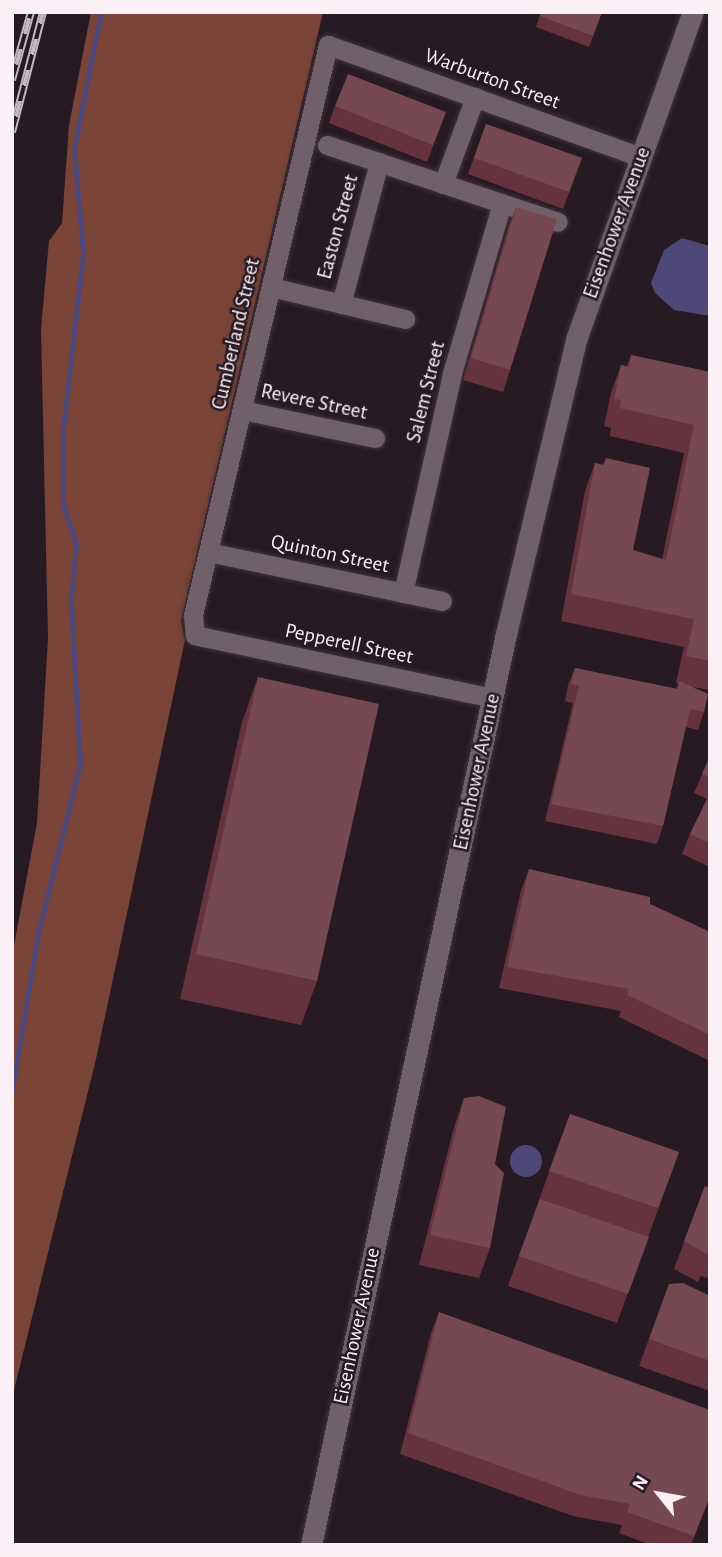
<!DOCTYPE html>
<html>
<head>
<meta charset="utf-8">
<style>
	body { margin:0 }
	#map { position:relative; width:722px; height:1557px; overflow:hidden; background:#281a23; font-family:"Alegreya Sans",sans-serif }
	div>[style] { position:absolute }
	.forest>* { inset:0; background:#7a4337 }
	.water>* { inset:0; background:#4e4878 }
	.round { border-radius:50% }
	.stream>* { height:5px; margin:-2.5px; padding:0 2.5px; transform-origin:2.5px; border-radius:2.5px; background:#4e4878 }
	.roads { filter:drop-shadow(0 0 2px #3f343b) drop-shadow(0 0 2px #3f343b) }
	.minor>* { height:19px; margin:-9.5px; padding:0 9.5px; transform-origin:9.5px; border-radius:9.5px; background:#71606a }
	.secondary>* { height:21px; margin:-10.5px; padding:0 10.5px; transform-origin:10.5px; border-radius:10.5px; background:#71606a }
	.rail>* { height:8px; margin-top:-4px; transform-origin:0; background:repeating-linear-gradient(90deg,#281a23 0 16px,#c4b9c0 0 32px); box-sizing:border-box; border-block:2px solid #c4b9c0 }
	.wall>* { inset:0; background:#65333f }
	.building>* { inset:0; background:#754852 }
	span { translate:-50% -50%; white-space:nowrap; text-align:center; line-height:1.15; -webkit-text-stroke:5px #281a23; paint-order:stroke }
	.street-label { font-size:21px; color:#faf0f6 }
	.frame { position:absolute; inset:0; border:14px solid #faf0f6; pointer-events:none }
	.north { position:absolute; left:624px; top:1459px; width:70px; height:70px; -webkit-text-stroke:5px #281a23; paint-order:stroke; rotate:301deg; font-size:19px; font-weight:700; line-height:28px; text-align:center; color:#faf0f6 }
	.north::after { content:''; display:block; margin:auto; width:24px; height:32px; background:#faf0f6; clip-path:polygon(50% 0,100% 100%,50% 72%,0 100%) }
</style>
</head>
<body>
<div id="map">
	<div class="forest">
		<div style="clip-path:polygon(91px 12px,323px 12px,181px 621px,185px 640px,96px 1059px,12px 1398px,12px 956px,37px 823px,48px 638px,41px 329px,49px 241px,62px 223px,69px 125px)"></div>
	</div>
	<div class="water">
		<div style="clip-path:polygon(682px 238px,710px 246px,710px 316px,674px 310px,655px 293px,651px 283px,664px 250px)"></div>
		<div class="round" style="left:510px;top:1145px;width:32px;height:32px"></div>
	</div>
	<div class="stream">
		<div style="left:12px;top:1089px;width:158px;rotate:-80.5deg"></div>
		<div style="left:38px;top:933px;width:174px;rotate:-76deg"></div>
		<div style="left:80px;top:764px;width:163px;rotate:-93.2deg"></div>
		<div style="left:71px;top:601px;width:57px;rotate:-85deg"></div>
		<div style="left:76px;top:544px;width:41px;rotate:-108.4deg"></div>
		<div style="left:63px;top:505px;width:76px;rotate:-90deg"></div>
		<div style="left:63px;top:429px;width:177px;rotate:-83.5deg"></div>
		<div style="left:83px;top:253px;width:104px;rotate:-94.9deg"></div>
		<div style="left:74px;top:149px;width:140px;rotate:-78.9deg"></div>
	</div>
	<div class="roads">
		<div class="minor">
			<div style="left:327px;top:145px;width:243px;rotate:18.4deg"></div>
			<div style="left:443px;top:184px;width:93px;rotate:-69.8deg"></div>
			<div style="left:271px;top:287px;width:138px;rotate:13.4deg"></div>
			<div style="left:341px;top:304px;width:147px;rotate:-75deg"></div>
			<div style="left:242px;top:410px;width:136px;rotate:11.9deg"></div>
			<div style="left:208px;top:552px;width:239px;rotate:11.8deg"></div>
			<div style="left:403px;top:593px;width:225px;rotate:-77.4deg"></div>
			<div style="left:452px;top:373px;width:177px;rotate:-73.6deg"></div>
			<div style="left:493px;top:698px;width:305px;rotate:-168.1deg"></div>
			<div style="left:195px;top:635px;width:20px;rotate:-96deg"></div>
			<div style="left:193px;top:615px;width:586px;rotate:-76.68deg"></div>
			<div style="left:328px;top:45px;width:331px;rotate:19.7deg"></div>
		</div>
		<div class="secondary">
			<div style="left:311px;top:1545px;width:932px;rotate:-77.92deg"></div>
			<div style="left:506px;top:634px;width:305px;rotate:-76.6deg"></div>
			<div style="left:577px;top:337px;width:345px;rotate:-70.4deg"></div>
		</div>
	</div>
	<div class="rail">
		<div style="left:12px;top:80px;width:71px;rotate:-74.4deg"></div>
		<div style="left:12px;top:132px;width:124px;rotate:-75.5deg"></div>
	</div>
	<div class="wall">
		<div style="clip-path:polygon(541px 12px,602px 12px,589px 47px,536px 27px)"></div>
		<div style="clip-path:polygon(335px 106px,446px 112px,427px 162px,329px 123px)"></div>
		<div style="clip-path:polygon(486px 124px,582px 158px,563px 209px,468px 174px)"></div>
		<div style="clip-path:polygon(516px 207px,510px 370px,503px 392px,463px 380px,508px 228px)"></div>
		<div style="clip-path:polygon(631px 355px,710px 372px,710px 690px,693px 687px,704px 712px,698px 730px,686px 727px,663px 826px,657px 844px,545px 821px,573px 703px,565px 701px,568px 685px,575px 668px,676px 689px,678px 684px,676px 683px,684px 647px,561px 621px,585px 491px,595px 463px,603px 465px,606px 458px,633px 550px,662px 559px,684px 453px,610px 436px,611px 428px,604px 426px,611px 393px,621px 365px,627px 366px)"></div>
		<div style="clip-path:polygon(258px 677px,317px 981px,301px 1025px,180px 999px,242px 722px)"></div>
		<div style="clip-path:polygon(710px 756px,710px 867px,682px 854px,690px 834px,707px 799px,694px 793px)"></div>
		<div style="clip-path:polygon(529px 869px,650px 904px,710px 932px,710px 1061px,619px 1017px,621px 1011px,499px 988px,521px 890px)"></div>
		<div style="clip-path:polygon(464px 1098px,495px 1164px,490px 1248px,479px 1278px,419px 1265px,454px 1127px)"></div>
		<div style="clip-path:polygon(570px 1114px,679px 1152px,617px 1323px,508px 1286px)"></div>
		<div style="clip-path:polygon(705px 1186px,710px 1188px,710px 1279px,701px 1276px,698px 1282px,674px 1269px)"></div>
		<div style="clip-path:polygon(669px 1284px,710px 1296px,710px 1391px,639px 1366px)"></div>
		<div style="clip-path:polygon(439px 1312px,710px 1497px,691px 1545px,651px 1545px,619px 1533px,622px 1525px,573px 1516px,400px 1454px,431px 1333px)"></div>
	</div>
	<div class="building">
		<div style="clip-path:polygon(541px 12px,602px 12px,593px 36px,540px 16px)"></div>
		<div style="clip-path:polygon(348px 74px,446px 112px,433px 145px,335px 106px)"></div>
		<div style="clip-path:polygon(486px 124px,582px 158px,569px 192px,474px 158px)"></div>
		<div style="clip-path:polygon(516px 207px,557px 219px,510px 370px,471px 358px)"></div>
		<div style="clip-path:polygon(631px 355px,710px 372px,710px 661px,686px 656px,694px 619px,571px 594px,595px 463px,604px 465px,606px 458px,650px 468px,633px 550px,666px 560px,694px 425px,620px 408px,621px 400px,614px 399px,621px 365px,629px 367px)"></div>
		<div style="clip-path:polygon(575px 668px,678px 689px,679px 681px,708px 694px,704px 712px,690px 709px,663px 826px,551px 804px,579px 686px,571px 684px)"></div>
		<div style="clip-path:polygon(258px 677px,379px 704px,317px 981px,196px 954px)"></div>
		<div style="clip-path:polygon(710px 756px,710px 778px,702px 774px)"></div>
		<div style="clip-path:polygon(710px 793px,710px 843px,690px 834px)"></div>
		<div style="clip-path:polygon(529px 869px,650px 897px,650px 904px,710px 932px,710px 1035px,627px 995px,629px 989px,507px 967px)"></div>
		<div style="clip-path:polygon(479px 1096px,506px 1107px,495px 1164px,504px 1173px,490px 1248px,430px 1235px,464px 1098px)"></div>
		<div style="clip-path:polygon(570px 1114px,679px 1152px,658px 1208px,549px 1171px)"></div>
		<div style="clip-path:polygon(705px 1186px,710px 1188px,710px 1252px,708px 1255px,684px 1241px)"></div>
		<div style="clip-path:polygon(540px 1199px,649px 1237px,628px 1294px,519px 1256px)"></div>
		<div style="clip-path:polygon(683px 1283px,710px 1296px,710px 1361px,649px 1339px,669px 1284px)"></div>
		<div style="clip-path:polygon(439px 1312px,710px 1410px,710px 1496px,694px 1536px,627px 1512px,630px 1504px,581px 1495px,408px 1433px)"></div>
	</div>
	<div class="street-label">
		<span style="left:492px;top:79px;rotate:20deg">Warburton Street</span>
		<span style="left:617px;top:223px;rotate:-70deg">Eisenhower Avenue</span>
		<span style="left:338px;top:227px;rotate:-75deg">Easton Street</span>
		<span style="left:236px;top:334px;rotate:-77deg">Cumberland Street</span>
		<span style="left:426px;top:392px;rotate:-76deg">Salem Street</span>
		<span style="left:314px;top:402px;rotate:12deg">Revere Street</span>
		<span style="left:330px;top:554px;rotate:12deg">Quinton Street</span>
		<span style="left:349px;top:644px;rotate:12deg">Pepperell Street</span>
		<span style="left:477px;top:772px;rotate:-78deg">Eisenhower Avenue</span>
		<span style="left:357px;top:1326px;rotate:-78deg">Eisenhower Avenue</span>
	</div>
	<div class="frame"></div>
	<div class="north">N</div>
</div>
</body>
</html>
